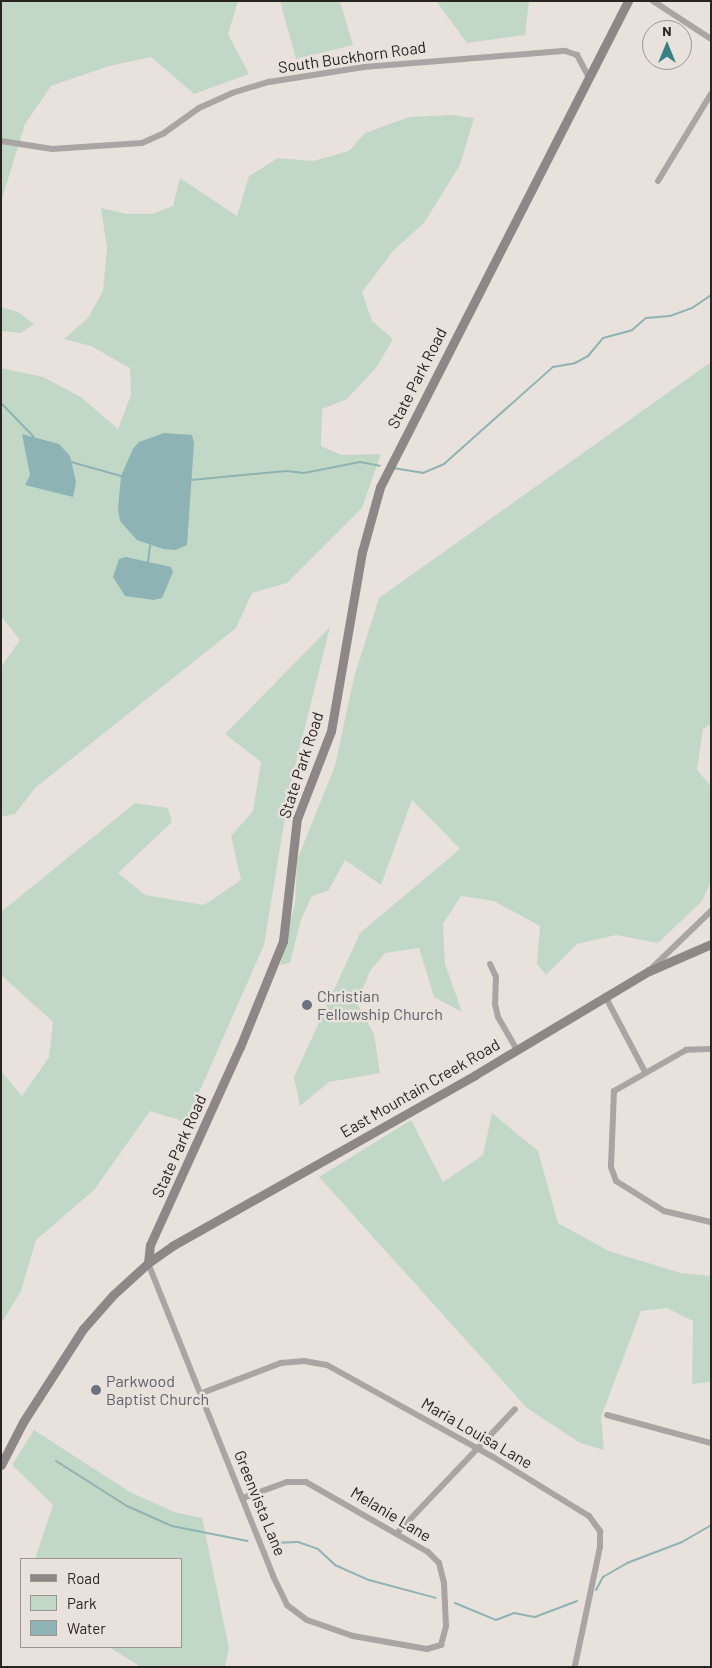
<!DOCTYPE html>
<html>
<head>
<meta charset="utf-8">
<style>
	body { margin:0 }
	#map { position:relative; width:712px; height:1668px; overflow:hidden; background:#e9e2dc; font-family:Barlow,sans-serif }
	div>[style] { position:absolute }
	.green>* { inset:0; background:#c2d8c6 }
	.water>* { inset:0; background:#8db3b4 }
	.stream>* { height:2px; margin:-1px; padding:0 1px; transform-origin:1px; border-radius:1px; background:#8db3b4 }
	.street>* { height:6px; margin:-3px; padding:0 3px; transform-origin:3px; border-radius:3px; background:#a9a5a5 }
	.secondary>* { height:9px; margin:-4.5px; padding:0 4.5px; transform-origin:4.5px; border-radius:4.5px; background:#8d8787 }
	.dots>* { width:14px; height:14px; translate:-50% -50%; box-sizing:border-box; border:2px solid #e9e2dc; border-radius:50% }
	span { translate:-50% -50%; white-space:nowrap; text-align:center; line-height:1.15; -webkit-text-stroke:5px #e9e2dc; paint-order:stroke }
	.street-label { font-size:16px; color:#272422 }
	.worship-label { font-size:16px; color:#5b616d }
	.left { translate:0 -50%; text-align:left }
	.frame { position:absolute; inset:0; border:2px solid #272422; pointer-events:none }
	.legend { position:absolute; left:20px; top:1558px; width:162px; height:90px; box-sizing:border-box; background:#e9e2dc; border:1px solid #9b9692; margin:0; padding:6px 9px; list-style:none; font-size:15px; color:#272422 }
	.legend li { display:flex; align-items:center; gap:10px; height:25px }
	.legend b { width:25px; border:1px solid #9b9692 }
	.north { position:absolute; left:642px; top:20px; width:50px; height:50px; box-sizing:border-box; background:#e9e2dc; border:1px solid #9b9692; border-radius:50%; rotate:0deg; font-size:14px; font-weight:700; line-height:20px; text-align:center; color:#272422 }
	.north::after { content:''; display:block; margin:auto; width:18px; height:22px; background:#378083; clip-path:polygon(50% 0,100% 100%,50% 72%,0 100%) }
</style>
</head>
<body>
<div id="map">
	<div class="green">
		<div style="clip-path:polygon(1px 1px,238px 1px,228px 34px,249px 74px,194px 94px,151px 57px,109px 66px,51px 86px,25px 124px,1px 202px)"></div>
		<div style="clip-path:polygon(280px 1px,340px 1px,353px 45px,296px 59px)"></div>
		<div style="clip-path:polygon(436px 1px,529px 1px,525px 35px,467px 43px)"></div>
		<div style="clip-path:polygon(451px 115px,474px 118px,460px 165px,424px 223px,394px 250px,362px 292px,372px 321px,393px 339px,376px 368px,347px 399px,322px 409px,321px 446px,341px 455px,381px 454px,362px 508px,287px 583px,252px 593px,236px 628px,35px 788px,15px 814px,1px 817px,1px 667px,20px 640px,1px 616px,1px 368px,43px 377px,81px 397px,118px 429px,131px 395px,130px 368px,91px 346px,64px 339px,88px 318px,103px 291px,107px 248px,101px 208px,127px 214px,152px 214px,173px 206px,180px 178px,237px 216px,249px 176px,278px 158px,313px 161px,349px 151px,365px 133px,409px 117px)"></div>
		<div style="clip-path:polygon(1px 307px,18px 312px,34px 324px,21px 333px,1px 331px)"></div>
		<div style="clip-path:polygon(711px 362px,711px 724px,703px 729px,697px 770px,711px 786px,711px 881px,702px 901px,658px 943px,616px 935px,577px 944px,546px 975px,537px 964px,540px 926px,494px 901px,461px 896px,443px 924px,445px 964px,462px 1012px,434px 997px,419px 948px,385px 953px,370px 971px,357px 1003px,374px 1034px,380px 1073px,329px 1082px,300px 1106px,294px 1077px,360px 933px,460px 849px,412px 800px,381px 885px,345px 860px,328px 891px,312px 896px,301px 920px,290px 963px,280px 965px,295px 903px,297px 860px,335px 766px,354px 677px,379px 598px)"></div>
		<div style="clip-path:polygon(330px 627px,290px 787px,264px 945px,186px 1122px,150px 1111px,94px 1190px,36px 1240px,21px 1291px,1px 1324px,1px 1071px,22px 1096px,49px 1057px,53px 1022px,1px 975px,1px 912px,135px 803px,168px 808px,172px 822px,118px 873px,145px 895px,204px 905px,241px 880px,231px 836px,253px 811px,261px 762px,225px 734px)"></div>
		<div style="clip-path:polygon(492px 1113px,538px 1151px,558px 1223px,609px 1251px,681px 1273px,711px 1276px,711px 1382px,692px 1384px,693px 1321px,667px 1308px,641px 1311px,601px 1417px,604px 1450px,580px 1443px,527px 1408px,319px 1177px,411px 1120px,443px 1182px,483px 1155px)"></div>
		<div style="clip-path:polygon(34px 1430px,130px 1492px,174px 1512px,202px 1518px,229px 1648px,225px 1667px,141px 1667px,109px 1647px,181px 1647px,181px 1559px,35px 1559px,53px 1505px,12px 1465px)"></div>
	</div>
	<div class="water">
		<div style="clip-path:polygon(164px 433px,192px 435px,194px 443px,187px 545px,176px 550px,163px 549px,137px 540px,120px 521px,118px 510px,121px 476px,133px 449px,139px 442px)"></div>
		<div style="clip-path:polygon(22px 434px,59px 444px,70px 456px,76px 482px,73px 497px,25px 485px,30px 475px)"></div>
		<div style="clip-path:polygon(126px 557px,171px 567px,173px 572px,162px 598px,154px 600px,125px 596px,113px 577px,119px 559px)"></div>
	</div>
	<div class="stream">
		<div style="left:1px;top:403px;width:47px;rotate:45.9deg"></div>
		<div style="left:71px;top:462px;width:52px;rotate:15.6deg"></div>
		<div style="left:393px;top:468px;width:30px;rotate:9deg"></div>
		<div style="left:423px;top:473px;width:23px;rotate:-23deg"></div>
		<div style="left:444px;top:464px;width:146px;rotate:-41.7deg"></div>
		<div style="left:553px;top:367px;width:22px;rotate:-10deg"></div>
		<div style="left:575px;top:363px;width:15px;rotate:-28deg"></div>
		<div style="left:588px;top:356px;width:23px;rotate:-50deg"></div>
		<div style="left:603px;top:338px;width:30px;rotate:-15deg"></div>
		<div style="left:632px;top:330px;width:18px;rotate:-41deg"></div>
		<div style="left:646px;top:318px;width:24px;rotate:-5deg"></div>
		<div style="left:670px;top:316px;width:23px;rotate:-20deg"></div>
		<div style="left:692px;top:308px;width:23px;rotate:-34deg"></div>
		<div style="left:191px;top:480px;width:96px;rotate:-5.4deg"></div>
		<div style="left:287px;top:471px;width:17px;rotate:7deg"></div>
		<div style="left:304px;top:473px;width:57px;rotate:-11.1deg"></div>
		<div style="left:360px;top:462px;width:20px;rotate:11deg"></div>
		<div style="left:148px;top:562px;width:17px;rotate:-83deg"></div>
		<div style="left:56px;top:1461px;width:84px;rotate:32.4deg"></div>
		<div style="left:127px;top:1506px;width:49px;rotate:24deg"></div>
		<div style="left:172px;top:1526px;width:77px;rotate:11.2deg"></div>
		<div style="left:272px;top:1543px;width:26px;rotate:-2deg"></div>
		<div style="left:298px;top:1542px;width:21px;rotate:19deg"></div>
		<div style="left:318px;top:1549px;width:23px;rotate:43deg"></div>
		<div style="left:335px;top:1565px;width:37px;rotate:24deg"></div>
		<div style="left:369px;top:1580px;width:69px;rotate:15deg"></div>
		<div style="left:596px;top:1590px;width:15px;rotate:-62deg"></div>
		<div style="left:603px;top:1577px;width:28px;rotate:-30deg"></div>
		<div style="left:627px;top:1563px;width:59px;rotate:-20.9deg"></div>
		<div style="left:682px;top:1542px;width:34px;rotate:-30deg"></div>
		<div style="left:455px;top:1603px;width:44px;rotate:22.5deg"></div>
		<div style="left:496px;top:1620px;width:19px;rotate:-21deg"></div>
		<div style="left:514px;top:1613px;width:21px;rotate:11deg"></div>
		<div style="left:535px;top:1617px;width:45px;rotate:-20.9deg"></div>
	</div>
	<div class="street">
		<div style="left:653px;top:1px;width:69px;rotate:33.2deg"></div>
		<div style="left:1px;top:141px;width:52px;rotate:8.9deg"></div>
		<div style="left:52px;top:149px;width:90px;rotate:-3.8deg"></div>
		<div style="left:142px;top:143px;width:24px;rotate:-24deg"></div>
		<div style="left:164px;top:133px;width:43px;rotate:-35.5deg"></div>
		<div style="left:199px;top:108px;width:36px;rotate:-24deg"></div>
		<div style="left:232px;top:93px;width:39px;rotate:-17deg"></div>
		<div style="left:269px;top:82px;width:96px;rotate:-9deg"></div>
		<div style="left:364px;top:67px;width:202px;rotate:-4.6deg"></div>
		<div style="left:565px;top:51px;width:13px;rotate:18deg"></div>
		<div style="left:577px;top:55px;width:26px;rotate:62deg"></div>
		<div style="left:658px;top:181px;width:102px;rotate:-58.7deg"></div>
		<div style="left:490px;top:964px;width:14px;rotate:65deg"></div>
		<div style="left:496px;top:977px;width:27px;rotate:92deg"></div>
		<div style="left:495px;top:1004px;width:13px;rotate:77deg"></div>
		<div style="left:498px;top:1017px;width:38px;rotate:60deg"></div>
		<div style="left:653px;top:967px;width:81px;rotate:-44deg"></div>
		<div style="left:605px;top:996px;width:86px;rotate:62.2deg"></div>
		<div style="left:711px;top:1049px;width:25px;rotate:178deg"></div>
		<div style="left:686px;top:1050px;width:83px;rotate:150.3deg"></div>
		<div style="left:614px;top:1091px;width:76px;rotate:92.3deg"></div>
		<div style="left:611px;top:1167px;width:15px;rotate:70deg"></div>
		<div style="left:616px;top:1181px;width:57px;rotate:32deg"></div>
		<div style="left:664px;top:1211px;width:48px;rotate:13.2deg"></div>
		<div style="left:148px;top:1263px;width:337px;rotate:68.2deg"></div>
		<div style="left:273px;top:1576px;width:32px;rotate:64deg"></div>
		<div style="left:287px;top:1605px;width:25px;rotate:37deg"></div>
		<div style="left:307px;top:1620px;width:49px;rotate:19.2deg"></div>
		<div style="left:353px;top:1636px;width:75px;rotate:10deg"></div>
		<div style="left:427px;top:1649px;width:15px;rotate:-16deg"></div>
		<div style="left:441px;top:1645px;width:20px;rotate:-75deg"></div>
		<div style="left:446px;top:1626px;width:43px;rotate:-92.7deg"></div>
		<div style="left:444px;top:1583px;width:21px;rotate:-104deg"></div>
		<div style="left:439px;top:1563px;width:16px;rotate:-135deg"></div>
		<div style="left:428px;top:1552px;width:141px;rotate:-150.2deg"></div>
		<div style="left:306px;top:1482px;width:19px;rotate:180deg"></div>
		<div style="left:287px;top:1482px;width:47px;rotate:160deg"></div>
		<div style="left:202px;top:1393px;width:85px;rotate:-20.8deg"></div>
		<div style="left:281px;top:1363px;width:23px;rotate:-5deg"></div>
		<div style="left:304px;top:1361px;width:23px;rotate:10deg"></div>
		<div style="left:327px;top:1365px;width:190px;rotate:29deg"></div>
		<div style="left:493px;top:1457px;width:113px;rotate:31.6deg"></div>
		<div style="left:589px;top:1516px;width:19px;rotate:54deg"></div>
		<div style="left:600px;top:1531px;width:16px;rotate:90deg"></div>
		<div style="left:600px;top:1547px;width:122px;rotate:101.9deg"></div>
		<div style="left:607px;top:1415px;width:108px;rotate:15.1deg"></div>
		<div style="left:397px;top:1533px;width:171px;rotate:-46.4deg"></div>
	</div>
	<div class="secondary">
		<div style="left:148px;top:1263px;width:18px;rotate:-84deg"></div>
		<div style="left:150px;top:1245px;width:217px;rotate:-65.6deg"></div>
		<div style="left:240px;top:1047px;width:114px;rotate:-67.9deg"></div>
		<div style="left:283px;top:941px;width:123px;rotate:-83.5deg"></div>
		<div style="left:297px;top:819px;width:94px;rotate:-68.9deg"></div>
		<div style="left:331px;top:731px;width:182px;rotate:-80.2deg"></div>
		<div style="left:362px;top:552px;width:67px;rotate:-74.5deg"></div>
		<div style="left:380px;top:487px;width:546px;rotate:-62.97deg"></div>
		<div style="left:1px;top:1465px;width:48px;rotate:-62.9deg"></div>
		<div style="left:23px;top:1422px;width:111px;rotate:-57.2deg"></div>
		<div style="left:83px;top:1329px;width:45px;rotate:-48.6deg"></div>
		<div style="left:113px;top:1295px;width:47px;rotate:-42.4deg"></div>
		<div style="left:148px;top:1263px;width:29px;rotate:-35deg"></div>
		<div style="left:172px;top:1246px;width:348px;rotate:-29.4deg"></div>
		<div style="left:475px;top:1075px;width:203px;rotate:-30.9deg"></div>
		<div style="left:649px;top:971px;width:68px;rotate:-23.5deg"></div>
	</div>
	<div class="dots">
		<div style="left:307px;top:1005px;background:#6b7280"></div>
		<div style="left:96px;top:1390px;background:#6b7280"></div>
	</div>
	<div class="street-label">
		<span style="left:352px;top:57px;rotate:-8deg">South Buckhorn Road</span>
		<span style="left:417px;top:378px;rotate:-63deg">State Park Road</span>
		<span style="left:301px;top:765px;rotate:-72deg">State Park Road</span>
		<span style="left:420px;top:1088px;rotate:-30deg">East Mountain Creek Road</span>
		<span style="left:179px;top:1146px;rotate:-66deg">State Park Road</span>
		<span style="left:477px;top:1433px;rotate:30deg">Maria Louisa Lane</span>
		<span style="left:260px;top:1503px;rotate:68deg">Greenvista Lane</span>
		<span style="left:391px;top:1514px;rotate:31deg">Melanie Lane</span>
	</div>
	<div class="worship-label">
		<span class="left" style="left:317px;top:1005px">Christian<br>Fellowship Church</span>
		<span class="left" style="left:106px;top:1390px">Parkwood<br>Baptist Church</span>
	</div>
	<div class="frame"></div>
	<ul class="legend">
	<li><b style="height:6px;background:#8d8787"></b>Road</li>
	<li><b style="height:14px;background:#c2d8c6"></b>Park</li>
	<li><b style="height:14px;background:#8db3b4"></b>Water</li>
	</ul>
	<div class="north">N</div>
</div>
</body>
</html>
